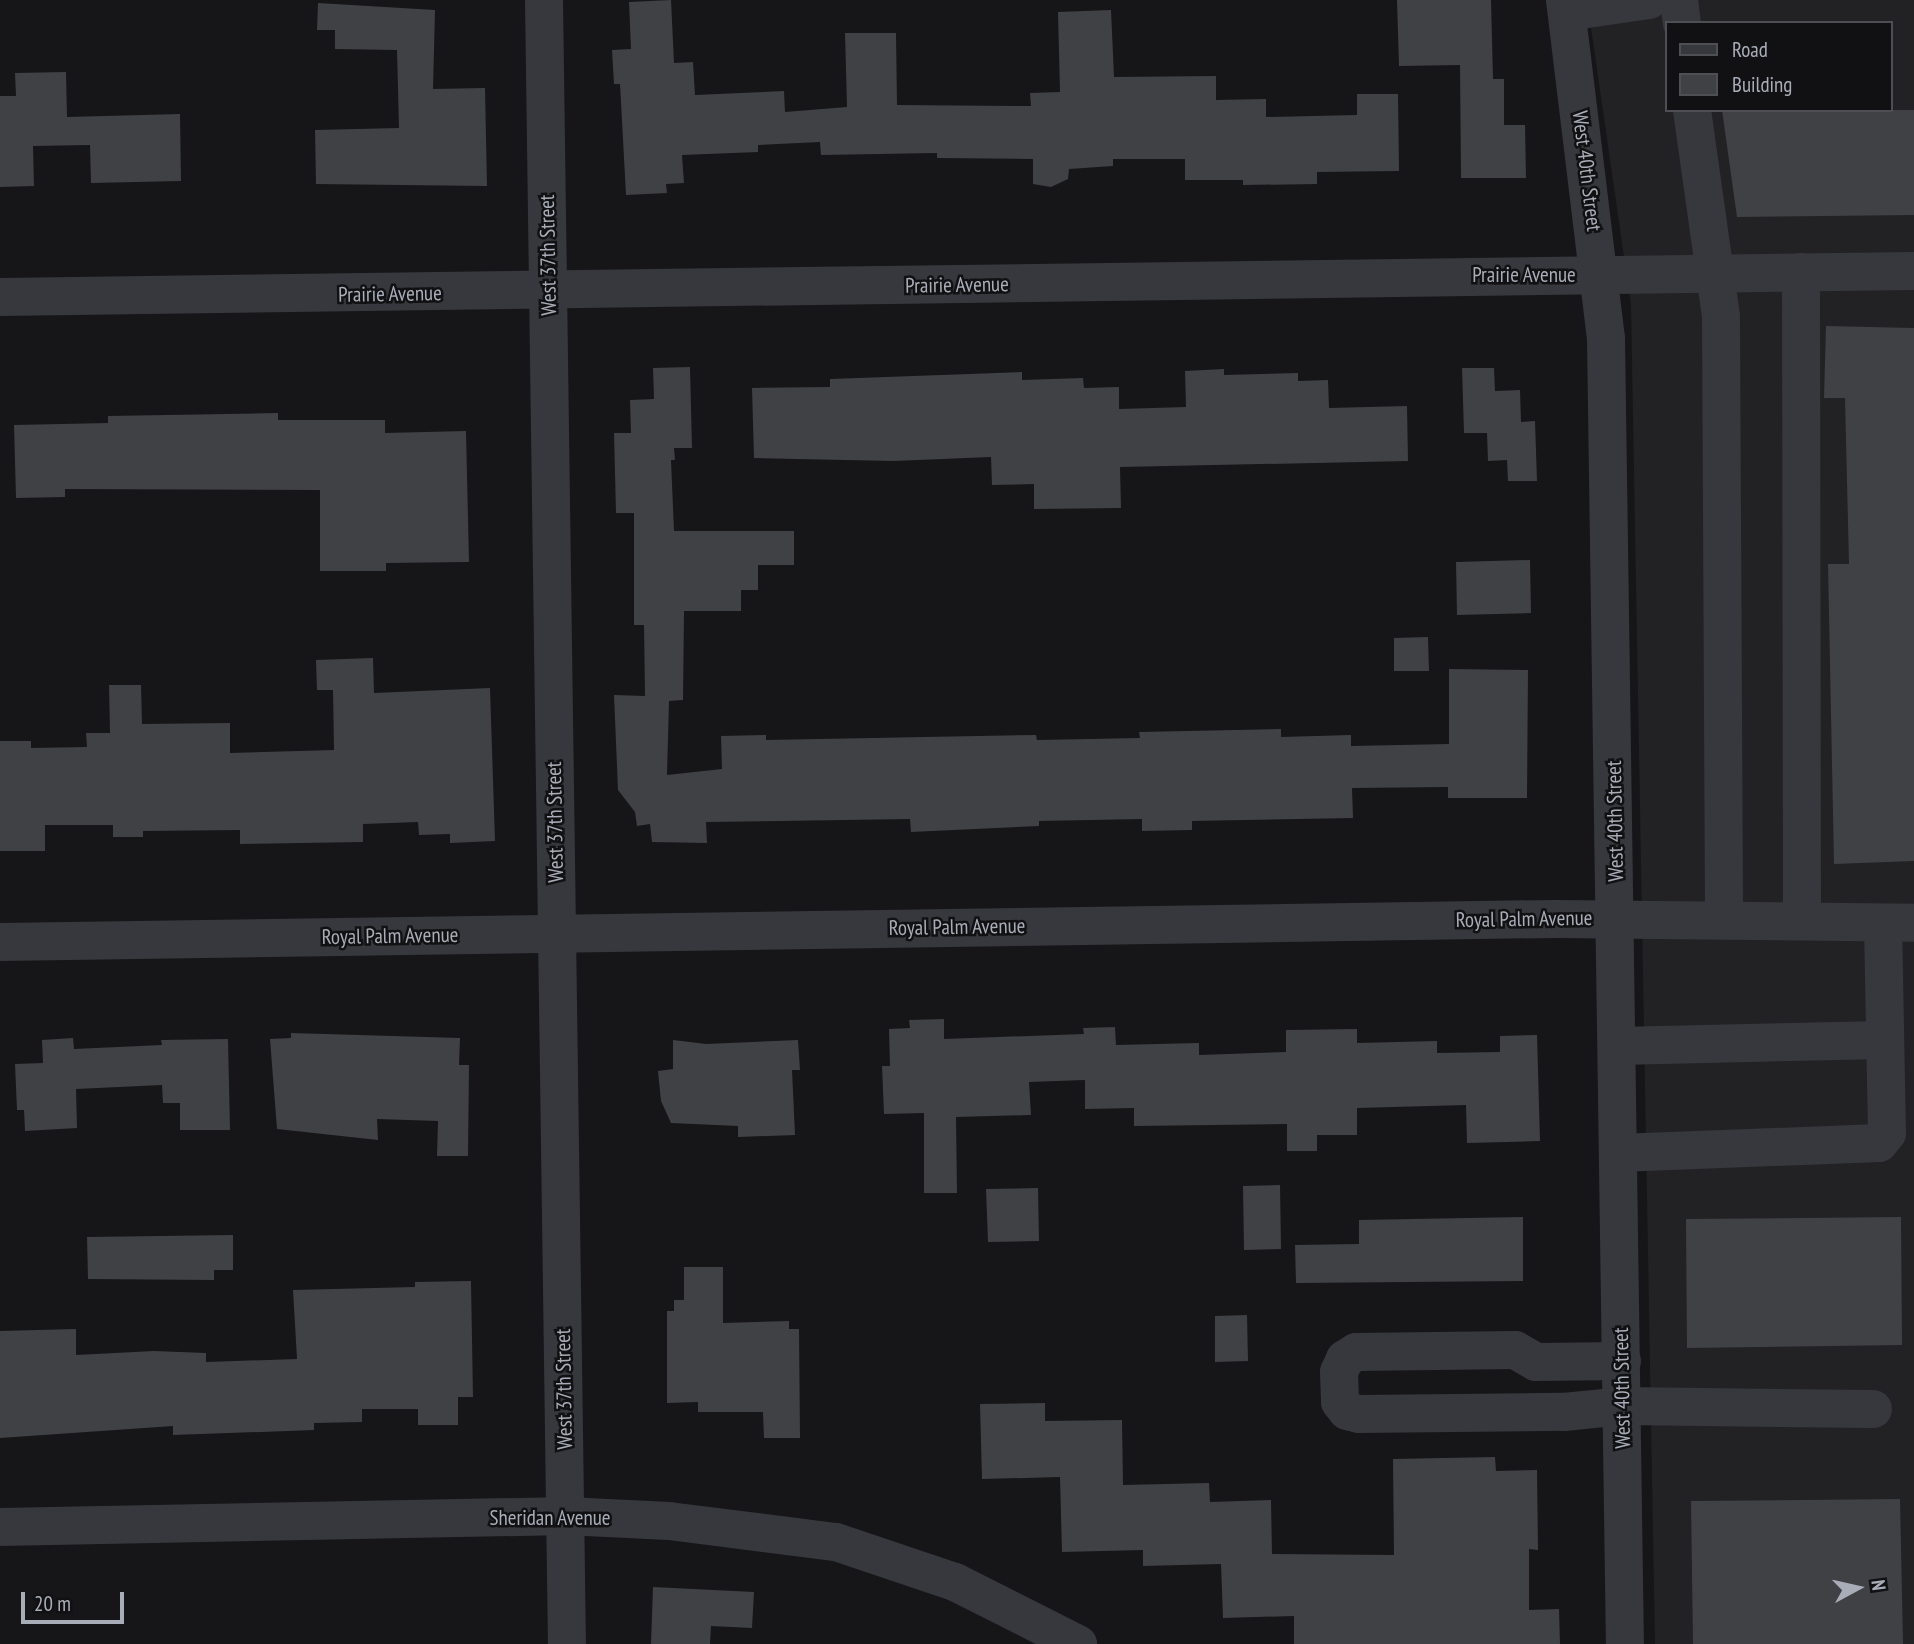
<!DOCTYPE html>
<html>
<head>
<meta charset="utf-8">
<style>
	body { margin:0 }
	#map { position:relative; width:1914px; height:1644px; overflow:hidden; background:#161618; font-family:"PT Sans Narrow",sans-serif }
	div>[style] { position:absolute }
	.built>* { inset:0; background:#222225 }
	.building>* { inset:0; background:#404145 }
	.minor>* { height:38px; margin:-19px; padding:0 19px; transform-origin:19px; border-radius:19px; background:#37383d }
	span { translate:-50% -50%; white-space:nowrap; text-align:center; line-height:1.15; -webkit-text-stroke:5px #111113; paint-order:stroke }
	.street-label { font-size:21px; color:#a8adb8 }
	.legend { position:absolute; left:1665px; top:21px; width:228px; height:91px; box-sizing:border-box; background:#111113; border:2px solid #4d4f55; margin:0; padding:9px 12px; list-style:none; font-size:21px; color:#a8adb8 }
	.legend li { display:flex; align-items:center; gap:14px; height:35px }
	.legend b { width:35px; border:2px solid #4d4f55 }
	.north { position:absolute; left:1823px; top:1553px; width:70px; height:70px; -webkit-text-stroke:5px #111113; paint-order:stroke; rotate:82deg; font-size:19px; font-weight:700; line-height:28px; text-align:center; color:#a8adb8 }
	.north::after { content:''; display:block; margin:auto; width:24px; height:32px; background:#a8adb8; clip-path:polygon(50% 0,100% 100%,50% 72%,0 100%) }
	.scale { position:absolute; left:21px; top:1592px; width:103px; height:32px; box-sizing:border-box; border:4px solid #a8adb8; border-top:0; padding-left:9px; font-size:21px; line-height:24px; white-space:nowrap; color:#a8adb8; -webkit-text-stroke:5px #111113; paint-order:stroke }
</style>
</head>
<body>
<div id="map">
	<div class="built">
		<div style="clip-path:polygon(evenodd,1587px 0,1914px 0,1914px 1644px,1655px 1644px,1631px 305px,1587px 0,1667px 23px,1891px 23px,1891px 110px,1667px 110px,1667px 23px)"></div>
	</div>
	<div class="building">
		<div style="clip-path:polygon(671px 0,674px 63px,693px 62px,695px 95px,784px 91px,785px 112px,847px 107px,845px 33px,896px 33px,897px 105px,1031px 106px,1030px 93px,1060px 92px,1058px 12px,1111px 10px,1114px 77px,1216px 76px,1216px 100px,1266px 99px,1266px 117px,1357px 115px,1357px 94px,1398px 94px,1399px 171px,1317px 172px,1317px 184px,1243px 185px,1243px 180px,1185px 180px,1185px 159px,1113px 159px,1113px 166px,1069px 169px,1068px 179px,1051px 187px,1033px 184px,1033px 159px,937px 158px,937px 153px,821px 155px,820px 142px,758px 145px,758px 152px,682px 155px,684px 183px,666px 184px,667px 193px,626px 195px,620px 84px,614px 84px,612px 50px,631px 49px,629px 2px)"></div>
		<div style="clip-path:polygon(1397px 0,1491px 0,1493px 79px,1504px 79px,1504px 125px,1525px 125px,1526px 178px,1461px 178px,1460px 65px,1399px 66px)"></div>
		<div style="clip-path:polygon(318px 3px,435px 10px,433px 89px,485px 88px,487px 186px,316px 184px,315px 130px,399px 128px,397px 50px,335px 49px,335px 30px,317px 30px)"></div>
		<div style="clip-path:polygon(66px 72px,67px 117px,180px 114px,181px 181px,91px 183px,90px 145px,33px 146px,34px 186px,0 187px,0 96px,16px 96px,15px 73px)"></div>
		<div style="clip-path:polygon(1722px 110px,1914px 110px,1914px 215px,1737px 217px)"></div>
		<div style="clip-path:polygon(1826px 326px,1914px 328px,1914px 861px,1834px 864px,1828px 564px,1849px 564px,1845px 398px,1824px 398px)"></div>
		<div style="clip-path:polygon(690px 367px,692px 448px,674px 448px,675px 460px,671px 460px,674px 531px,794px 531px,794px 565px,758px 565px,758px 590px,741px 590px,741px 611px,684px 611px,683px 700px,669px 701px,667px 775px,722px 769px,721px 736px,766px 735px,766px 740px,1036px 735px,1037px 740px,1140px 738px,1139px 732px,1281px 729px,1281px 737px,1351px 735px,1351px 746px,1449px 744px,1449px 669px,1528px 670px,1527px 798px,1448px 798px,1448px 787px,1352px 788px,1353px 818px,1192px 821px,1192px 830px,1142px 831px,1142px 819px,1039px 821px,1039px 826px,911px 832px,910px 819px,706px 822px,707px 843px,652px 842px,650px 824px,637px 826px,635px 812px,618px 790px,614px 695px,645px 696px,644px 625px,634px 625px,634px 513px,616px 513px,614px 433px,631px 433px,630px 400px,654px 399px,653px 368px)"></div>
		<div style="clip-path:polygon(1462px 368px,1494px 368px,1495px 391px,1520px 390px,1521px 422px,1535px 421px,1537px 481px,1508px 481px,1507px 460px,1488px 461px,1487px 433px,1464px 433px)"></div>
		<div style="clip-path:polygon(1224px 369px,1224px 375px,1298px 373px,1298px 381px,1328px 380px,1329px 408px,1407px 406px,1408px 461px,1120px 467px,1121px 508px,1034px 509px,1034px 484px,992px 485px,991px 457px,893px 461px,754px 458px,752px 388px,830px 387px,830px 379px,1022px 372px,1022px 380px,1083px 378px,1084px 388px,1119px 387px,1119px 409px,1186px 407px,1185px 371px)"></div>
		<div style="clip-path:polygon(278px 413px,278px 420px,385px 420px,385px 433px,466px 431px,469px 562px,386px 563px,386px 571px,320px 571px,320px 490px,65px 489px,65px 497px,16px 498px,14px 425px,108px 423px,108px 416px)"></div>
		<div style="clip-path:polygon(1530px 560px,1531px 613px,1457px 615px,1456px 562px)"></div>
		<div style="clip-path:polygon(1428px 637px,1429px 671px,1394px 671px,1394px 638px)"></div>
		<div style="clip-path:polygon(373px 658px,374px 693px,490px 688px,495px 841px,450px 843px,450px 834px,419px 835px,418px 822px,363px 824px,363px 842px,240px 844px,240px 830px,143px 831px,143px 837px,113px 837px,113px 825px,45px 825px,45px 851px,0 851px,0 741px,31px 741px,31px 748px,87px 747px,86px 733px,110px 733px,109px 685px,141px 685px,142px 724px,230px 723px,230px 753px,334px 750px,333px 690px,317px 690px,316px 660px)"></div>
		<div style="clip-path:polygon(944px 1019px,944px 1039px,1084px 1034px,1083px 1028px,1115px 1027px,1116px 1045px,1199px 1043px,1199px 1055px,1286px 1052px,1286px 1030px,1357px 1029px,1357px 1043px,1437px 1041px,1437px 1053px,1500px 1052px,1500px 1036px,1537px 1035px,1540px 1141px,1467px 1143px,1466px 1105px,1357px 1108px,1357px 1135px,1317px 1135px,1317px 1151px,1287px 1151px,1287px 1124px,1134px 1126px,1134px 1108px,1085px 1109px,1085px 1080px,1029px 1082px,1031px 1115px,956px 1117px,957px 1193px,924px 1193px,924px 1113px,884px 1114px,882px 1066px,890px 1066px,889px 1029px,910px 1028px,909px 1020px)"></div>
		<div style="clip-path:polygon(291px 1033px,460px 1038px,459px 1065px,469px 1065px,468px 1156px,437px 1156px,438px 1121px,377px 1119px,378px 1140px,277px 1129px,270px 1039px,291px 1038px)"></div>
		<div style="clip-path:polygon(73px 1038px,74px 1049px,162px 1045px,161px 1040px,228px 1039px,230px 1130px,180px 1130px,180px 1103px,163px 1103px,162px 1085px,76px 1089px,77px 1128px,25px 1131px,24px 1110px,17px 1110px,15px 1064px,43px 1063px,42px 1040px)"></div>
		<div style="clip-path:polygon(673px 1040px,706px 1044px,798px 1040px,800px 1070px,792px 1070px,795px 1135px,738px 1137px,738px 1126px,671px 1123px,661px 1101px,658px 1071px,673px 1069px)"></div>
		<div style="clip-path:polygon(1280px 1185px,1281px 1249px,1244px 1250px,1243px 1186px)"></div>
		<div style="clip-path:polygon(1038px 1188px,1039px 1241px,988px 1242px,986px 1189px)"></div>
		<div style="clip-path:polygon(1523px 1217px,1523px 1281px,1296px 1283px,1295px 1245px,1359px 1244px,1359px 1220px)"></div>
		<div style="clip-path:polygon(1901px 1217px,1902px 1345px,1687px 1348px,1686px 1219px)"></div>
		<div style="clip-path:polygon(233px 1235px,233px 1270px,214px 1270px,214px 1280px,88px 1279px,87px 1237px)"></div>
		<div style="clip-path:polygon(684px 1267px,723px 1267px,723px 1323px,789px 1321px,789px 1329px,799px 1329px,800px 1438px,764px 1438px,763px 1412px,698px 1412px,698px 1402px,667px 1403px,667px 1311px,674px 1311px,674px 1300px,684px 1300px)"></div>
		<div style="clip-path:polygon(471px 1281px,473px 1397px,458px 1397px,458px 1425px,418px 1425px,418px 1409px,362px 1409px,362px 1422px,314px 1423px,314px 1430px,173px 1435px,173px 1426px,0 1438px,0 1331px,76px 1329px,76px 1355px,154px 1351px,206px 1353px,206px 1362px,297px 1359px,293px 1290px,415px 1287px,415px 1282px)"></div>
		<div style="clip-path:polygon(1247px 1315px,1248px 1361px,1215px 1362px,1215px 1316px)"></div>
		<div style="clip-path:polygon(1045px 1403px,1045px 1421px,1122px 1420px,1123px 1485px,1209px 1483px,1210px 1502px,1271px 1500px,1272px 1554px,1394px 1555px,1393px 1459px,1495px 1457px,1496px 1471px,1537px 1470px,1538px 1550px,1529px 1549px,1529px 1610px,1559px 1609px,1560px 1644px,1294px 1644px,1294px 1616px,1223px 1618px,1221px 1564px,1143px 1566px,1143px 1550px,1062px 1552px,1060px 1477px,982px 1479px,980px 1404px)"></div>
		<div style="clip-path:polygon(1900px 1499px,1903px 1644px,1693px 1644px,1691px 1501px)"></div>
		<div style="clip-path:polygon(653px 1587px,754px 1592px,752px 1628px,711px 1626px,710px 1644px,651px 1644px)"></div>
	</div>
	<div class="minor">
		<div style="left:544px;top:0;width:1644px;rotate:89.2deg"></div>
		<div style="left:1565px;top:0;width:340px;rotate:83.1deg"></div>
		<div style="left:1606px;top:338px;width:1306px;rotate:89.17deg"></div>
		<div style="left:1679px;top:0;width:23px;rotate:83deg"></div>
		<div style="left:1567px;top:12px;width:83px;rotate:-8.3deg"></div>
		<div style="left:1692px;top:110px;width:209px;rotate:82deg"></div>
		<div style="left:1721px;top:317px;width:603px;rotate:89.71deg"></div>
		<div style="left:1801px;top:272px;width:649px;rotate:89.91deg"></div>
		<div style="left:0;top:297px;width:1914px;rotate:-0.78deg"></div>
		<div style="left:0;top:942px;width:1556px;rotate:-0.85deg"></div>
		<div style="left:1556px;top:919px;width:358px;rotate:0.6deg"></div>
		<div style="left:1618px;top:1046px;width:267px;rotate:-1.3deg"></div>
		<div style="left:1619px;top:1153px;width:260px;rotate:-2.2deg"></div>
		<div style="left:1879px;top:1143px;width:13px;rotate:-51deg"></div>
		<div style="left:1887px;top:1133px;width:210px;rotate:-91.1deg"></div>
		<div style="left:1622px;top:1361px;width:86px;rotate:179.3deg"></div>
		<div style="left:1536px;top:1362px;width:24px;rotate:-150deg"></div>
		<div style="left:1515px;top:1350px;width:159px;rotate:179.3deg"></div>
		<div style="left:1356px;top:1352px;width:13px;rotate:148deg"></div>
		<div style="left:1345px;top:1359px;width:14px;rotate:115deg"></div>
		<div style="left:1339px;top:1372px;width:30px;rotate:88deg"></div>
		<div style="left:1340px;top:1402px;width:11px;rotate:52deg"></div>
		<div style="left:1347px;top:1411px;width:12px;rotate:14deg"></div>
		<div style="left:1359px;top:1414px;width:205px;rotate:-0.6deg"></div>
		<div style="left:1564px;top:1412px;width:58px;rotate:-5.9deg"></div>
		<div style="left:1622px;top:1406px;width:251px;rotate:0.7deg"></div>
		<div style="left:0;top:1527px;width:566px;rotate:-1.11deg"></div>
		<div style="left:566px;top:1516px;width:103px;rotate:2.8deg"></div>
		<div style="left:669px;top:1521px;width:168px;rotate:7.2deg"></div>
		<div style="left:836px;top:1542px;width:126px;rotate:18.6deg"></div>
		<div style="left:955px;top:1582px;width:138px;rotate:26.8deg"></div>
	</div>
	<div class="street-label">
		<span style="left:1587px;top:171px;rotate:83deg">West 40th Street</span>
		<span style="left:548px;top:255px;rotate:-91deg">West 37th Street</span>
		<span style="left:1524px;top:275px">Prairie Avenue</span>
		<span style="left:957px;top:285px;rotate:-1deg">Prairie Avenue</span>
		<span style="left:390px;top:294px;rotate:-1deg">Prairie Avenue</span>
		<span style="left:1615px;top:821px;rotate:-91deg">West 40th Street</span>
		<span style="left:555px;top:822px;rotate:-91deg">West 37th Street</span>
		<span style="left:1524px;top:919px;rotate:-1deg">Royal Palm Avenue</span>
		<span style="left:957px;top:927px;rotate:-1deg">Royal Palm Avenue</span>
		<span style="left:390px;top:936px;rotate:-1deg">Royal Palm Avenue</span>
		<span style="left:1622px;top:1388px;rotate:-91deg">West 40th Street</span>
		<span style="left:564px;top:1389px;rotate:-91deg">West 37th Street</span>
		<span style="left:550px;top:1518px">Sheridan Avenue</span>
	</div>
	<ul class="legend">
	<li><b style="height:9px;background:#37383d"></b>Road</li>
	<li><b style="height:19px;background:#404145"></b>Building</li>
	</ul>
	<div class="north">N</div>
	<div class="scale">20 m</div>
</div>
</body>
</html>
